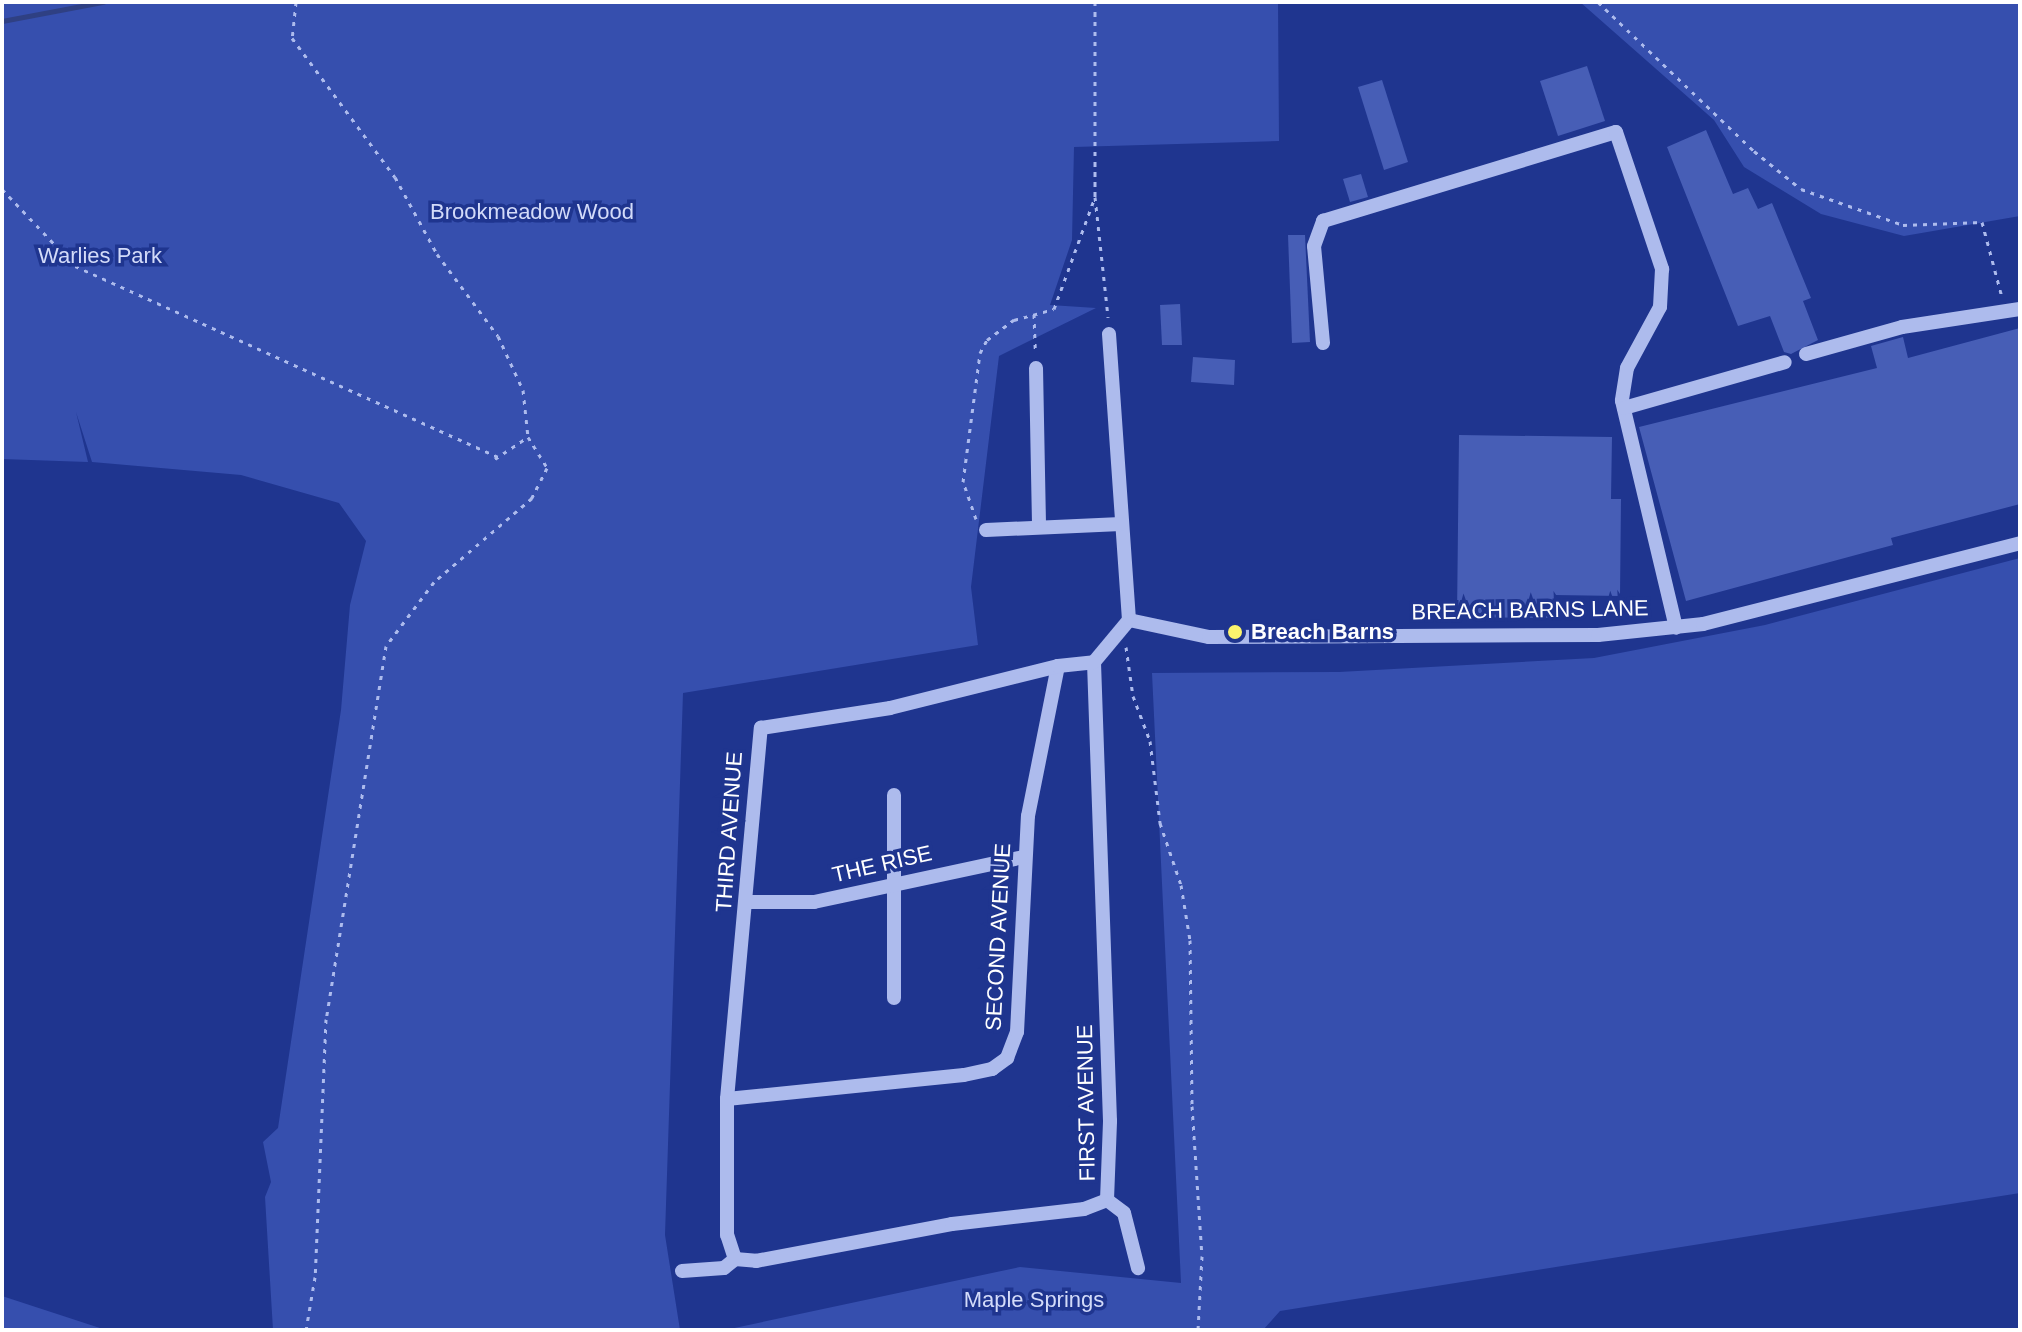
<!DOCTYPE html>
<html>
<head>
<meta charset="utf-8">
<style>
	body { margin:0 }
	#map { position:relative; width:2022px; height:1332px; overflow:hidden; background:#1f358f; font-family:Arial,sans-serif }
	div>[style] { position:absolute }
	.green>* { inset:0; background:#364fae }
	.stream>* { height:5px; margin:-2.5px; padding:0 2.5px; transform-origin:2.5px; border-radius:2.5px; background:#2f4083 }
	.building>* { inset:0; background:#475eb6 }
	.path>* { height:3px; margin-top:-1.5px; transform-origin:0; background:repeating-linear-gradient(90deg,#adbbed 0 4px,transparent 0 10px) }
	.minor>* { height:14px; margin:-7px; padding:0 7px; transform-origin:7px; border-radius:7px; background:#adbbed }
	.dots>* { width:22px; height:22px; translate:-50% -50%; box-sizing:border-box; border:4px solid #1f358f; border-radius:50% }
	span { translate:-50% -50%; white-space:nowrap; text-align:center; line-height:1.15; -webkit-text-stroke:7px #1f358f; paint-order:stroke }
	.park-label { font-size:22px; color:#d3dbf9 }
	.street-label { font-size:22px; color:#fff }
	.poi-label { font-size:22px; color:#fff; font-weight:700 }
	.left { translate:0 -50%; text-align:left }
	.frame { position:absolute; inset:0; border:4px solid #fff; pointer-events:none }
</style>
</head>
<body>
<div id="map">
	<div class="green">
		<div style="clip-path:polygon(2px 2px,1278px 2px,1279px 141px,1074px 147px,1072px 240px,1050px 305px,1096px 308px,999px 356px,971px 587px,978px 645px,683px 693px,665px 1235px,680px 1330px,273px 1330px,265px 1197px,271px 1182px,263px 1142px,278px 1128px,341px 710px,350px 605px,366px 541px,339px 503px,241px 475px,92px 462px,76px 412px,88px 462px,2px 459px)"></div>
		<div style="clip-path:polygon(1580px 2px,2020px 2px,2020px 216px,1904px 236px,1821px 214px,1744px 167px,1714px 120px)"></div>
		<div style="clip-path:polygon(2020px 558px,2020px 1193px,1280px 1311px,1263px 1330px,725px 1330px,1020px 1267px,1181px 1283px,1152px 673px,1339px 672px,1594px 658px,1765px 625px)"></div>
		<div style="clip-path:polygon(2px 1296px,106px 1330px,2px 1330px)"></div>
	</div>
	<div class="stream">
		<div style="left:2px;top:21px;width:103px;rotate:-10.7deg"></div>
	</div>
	<div class="building">
		<div style="clip-path:polygon(1587px 66px,1605px 121px,1558px 136px,1540px 81px)"></div>
		<div style="clip-path:polygon(1382px 80px,1408px 162px,1384px 170px,1358px 87px)"></div>
		<div style="clip-path:polygon(1706px 130px,1733px 194px,1748px 188px,1758px 209px,1772px 203px,1811px 298px,1803px 301px,1818px 340px,1791px 354px,1784px 352px,1770px 316px,1738px 326px,1667px 147px)"></div>
		<div style="clip-path:polygon(1361px 174px,1368px 197px,1350px 202px,1343px 179px)"></div>
		<div style="clip-path:polygon(1288px 235px,1305px 235px,1310px 342px,1292px 343px)"></div>
		<div style="clip-path:polygon(1180px 304px,1182px 345px,1162px 345px,1160px 305px)"></div>
		<div style="clip-path:polygon(2020px 328px,2020px 504px,1891px 538px,1893px 545px,1686px 601px,1639px 427px,1877px 368px,1871px 346px,1903px 337px,1908px 358px)"></div>
		<div style="clip-path:polygon(1193px 357px,1235px 360px,1234px 385px,1191px 382px)"></div>
		<div style="clip-path:polygon(1459px 435px,1612px 437px,1611px 499px,1621px 499px,1620px 596px,1554px 595px,1553px 618px,1457px 617px)"></div>
	</div>
	<div class="path">
		<div style="left:296px;top:2px;width:36px;rotate:96deg"></div>
		<div style="left:292px;top:38px;width:173px;rotate:53.5deg"></div>
		<div style="left:395px;top:177px;width:88px;rotate:61.4deg"></div>
		<div style="left:437px;top:254px;width:102px;rotate:53.4deg"></div>
		<div style="left:498px;top:336px;width:60px;rotate:65.2deg"></div>
		<div style="left:523px;top:390px;width:47px;rotate:83.9deg"></div>
		<div style="left:528px;top:437px;width:36px;rotate:58deg"></div>
		<div style="left:547px;top:468px;width:34px;rotate:117deg"></div>
		<div style="left:532px;top:498px;width:129px;rotate:139.4deg"></div>
		<div style="left:434px;top:582px;width:80px;rotate:126.9deg"></div>
		<div style="left:386px;top:646px;width:378px;rotate:99.1deg"></div>
		<div style="left:326px;top:1019px;width:258px;rotate:92.4deg"></div>
		<div style="left:315px;top:1277px;width:54px;rotate:99.6deg"></div>
		<div style="left:1095px;top:2px;width:195px;rotate:90deg"></div>
		<div style="left:1095px;top:197px;width:121px;rotate:83.8deg"></div>
		<div style="left:1598px;top:2px;width:216px;rotate:43.7deg"></div>
		<div style="left:1754px;top:151px;width:60px;rotate:39deg"></div>
		<div style="left:1801px;top:189px;width:108px;rotate:19.4deg"></div>
		<div style="left:1903px;top:225px;width:79px;rotate:-2.2deg"></div>
		<div style="left:1982px;top:222px;width:78px;rotate:75.1deg"></div>
		<div style="left:2px;top:189px;width:106px;rotate:46.5deg"></div>
		<div style="left:75px;top:266px;width:464px;rotate:24.3deg"></div>
		<div style="left:1034px;top:314px;width:38px;rotate:88deg"></div>
		<div style="left:495px;top:459px;width:40px;rotate:-34deg"></div>
		<div style="left:976px;top:519px;width:39px;rotate:-109deg"></div>
		<div style="left:963px;top:482px;width:130px;rotate:-82.5deg"></div>
		<div style="left:980px;top:353px;width:15px;rotate:-62deg"></div>
		<div style="left:987px;top:340px;width:34px;rotate:-37deg"></div>
		<div style="left:1014px;top:320px;width:41px;rotate:-15.4deg"></div>
		<div style="left:1054px;top:309px;width:119px;rotate:-69.9deg"></div>
		<div style="left:1126px;top:647px;width:49px;rotate:81.9deg"></div>
		<div style="left:1133px;top:696px;width:48px;rotate:69.3deg"></div>
		<div style="left:1150px;top:741px;width:83px;rotate:83deg"></div>
		<div style="left:1160px;top:823px;width:65px;rotate:71.3deg"></div>
		<div style="left:1181px;top:885px;width:56px;rotate:80.7deg"></div>
		<div style="left:1190px;top:940px;width:166px;rotate:89.3deg"></div>
		<div style="left:1192px;top:1106px;width:150px;rotate:86.2deg"></div>
		<div style="left:1202px;top:1256px;width:74px;rotate:93.1deg"></div>
	</div>
	<div class="minor">
		<div style="left:1109px;top:334px;width:287px;rotate:86deg"></div>
		<div style="left:1323px;top:343px;width:97px;rotate:-95.3deg"></div>
		<div style="left:1314px;top:246px;width:27px;rotate:-70deg"></div>
		<div style="left:1323px;top:221px;width:306px;rotate:-16.9deg"></div>
		<div style="left:1616px;top:132px;width:145px;rotate:71.4deg"></div>
		<div style="left:1662px;top:269px;width:38px;rotate:93deg"></div>
		<div style="left:1660px;top:307px;width:69px;rotate:118.4deg"></div>
		<div style="left:1627px;top:368px;width:33px;rotate:99deg"></div>
		<div style="left:1622px;top:401px;width:233px;rotate:76.6deg"></div>
		<div style="left:1806px;top:354px;width:100px;rotate:-15.7deg"></div>
		<div style="left:1902px;top:327px;width:119px;rotate:-8.7deg"></div>
		<div style="left:1036px;top:368px;width:159px;rotate:88.9deg"></div>
		<div style="left:1624px;top:408px;width:167px;rotate:-15.9deg"></div>
		<div style="left:986px;top:530px;width:135px;rotate:-2.5deg"></div>
		<div style="left:1129px;top:620px;width:82px;rotate:12deg"></div>
		<div style="left:1209px;top:637px;width:389px;rotate:-0.3deg"></div>
		<div style="left:1598px;top:635px;width:106px;rotate:-6deg"></div>
		<div style="left:1703px;top:624px;width:327px;rotate:-14.3deg"></div>
		<div style="left:894px;top:795px;width:203px;rotate:90deg"></div>
		<div style="left:748px;top:902px;width:66px"></div>
		<div style="left:814px;top:902px;width:215px;rotate:-12.1deg"></div>
		<div style="left:727px;top:1099px;width:238px;rotate:-5.8deg"></div>
		<div style="left:964px;top:1075px;width:29px;rotate:-12deg"></div>
		<div style="left:992px;top:1069px;width:19px;rotate:-36deg"></div>
		<div style="left:1007px;top:1058px;width:28px;rotate:-69deg"></div>
		<div style="left:1017px;top:1032px;width:216px;rotate:-87.1deg"></div>
		<div style="left:1028px;top:816px;width:153px;rotate:-78.7deg"></div>
		<div style="left:1107px;top:1200px;width:21px;rotate:37deg"></div>
		<div style="left:1124px;top:1213px;width:57px;rotate:75.7deg"></div>
		<div style="left:735px;top:1259px;width:21px;rotate:5deg"></div>
		<div style="left:756px;top:1261px;width:199px;rotate:-10.7deg"></div>
		<div style="left:952px;top:1224px;width:133px;rotate:-6.5deg"></div>
		<div style="left:1084px;top:1209px;width:25px;rotate:-21deg"></div>
		<div style="left:1107px;top:1200px;width:79px;rotate:-87.8deg"></div>
		<div style="left:1110px;top:1121px;width:459px;rotate:-92deg"></div>
		<div style="left:1094px;top:662px;width:55px;rotate:-50.2deg"></div>
		<div style="left:735px;top:1259px;width:25px;rotate:-108deg"></div>
		<div style="left:727px;top:1235px;width:136px;rotate:-90deg"></div>
		<div style="left:727px;top:1099px;width:373px;rotate:-84.8deg"></div>
		<div style="left:761px;top:728px;width:131px;rotate:-8.8deg"></div>
		<div style="left:890px;top:708px;width:173px;rotate:-14deg"></div>
		<div style="left:1058px;top:666px;width:36px;rotate:-6deg"></div>
		<div style="left:682px;top:1271px;width:42px;rotate:-4.1deg"></div>
		<div style="left:724px;top:1268px;width:14px;rotate:-39deg"></div>
	</div>
	<div class="dots">
		<div style="left:1235px;top:632px;background:#fbf46d"></div>
	</div>
	<div class="park-label">
		<span style="left:532px;top:212px">Brookmeadow Wood</span>
		<span style="left:100px;top:256px">Warlies Park</span>
		<span style="left:1034px;top:1300px">Maple Springs</span>
	</div>
	<div class="street-label">
		<span style="left:1530px;top:610px;rotate:-1deg">BREACH BARNS LANE</span>
		<span style="left:729px;top:832px;rotate:-86deg">THIRD AVENUE</span>
		<span style="left:882px;top:864px;rotate:-13deg">THE RISE</span>
		<span style="left:998px;top:937px;rotate:-87deg">SECOND AVENUE</span>
		<span style="left:1086px;top:1103px;rotate:-91deg">FIRST AVENUE</span>
	</div>
	<div class="poi-label">
		<span class="left" style="left:1251px;top:632px">Breach Barns</span>
	</div>
	<div class="frame"></div>
</div>
</body>
</html>
